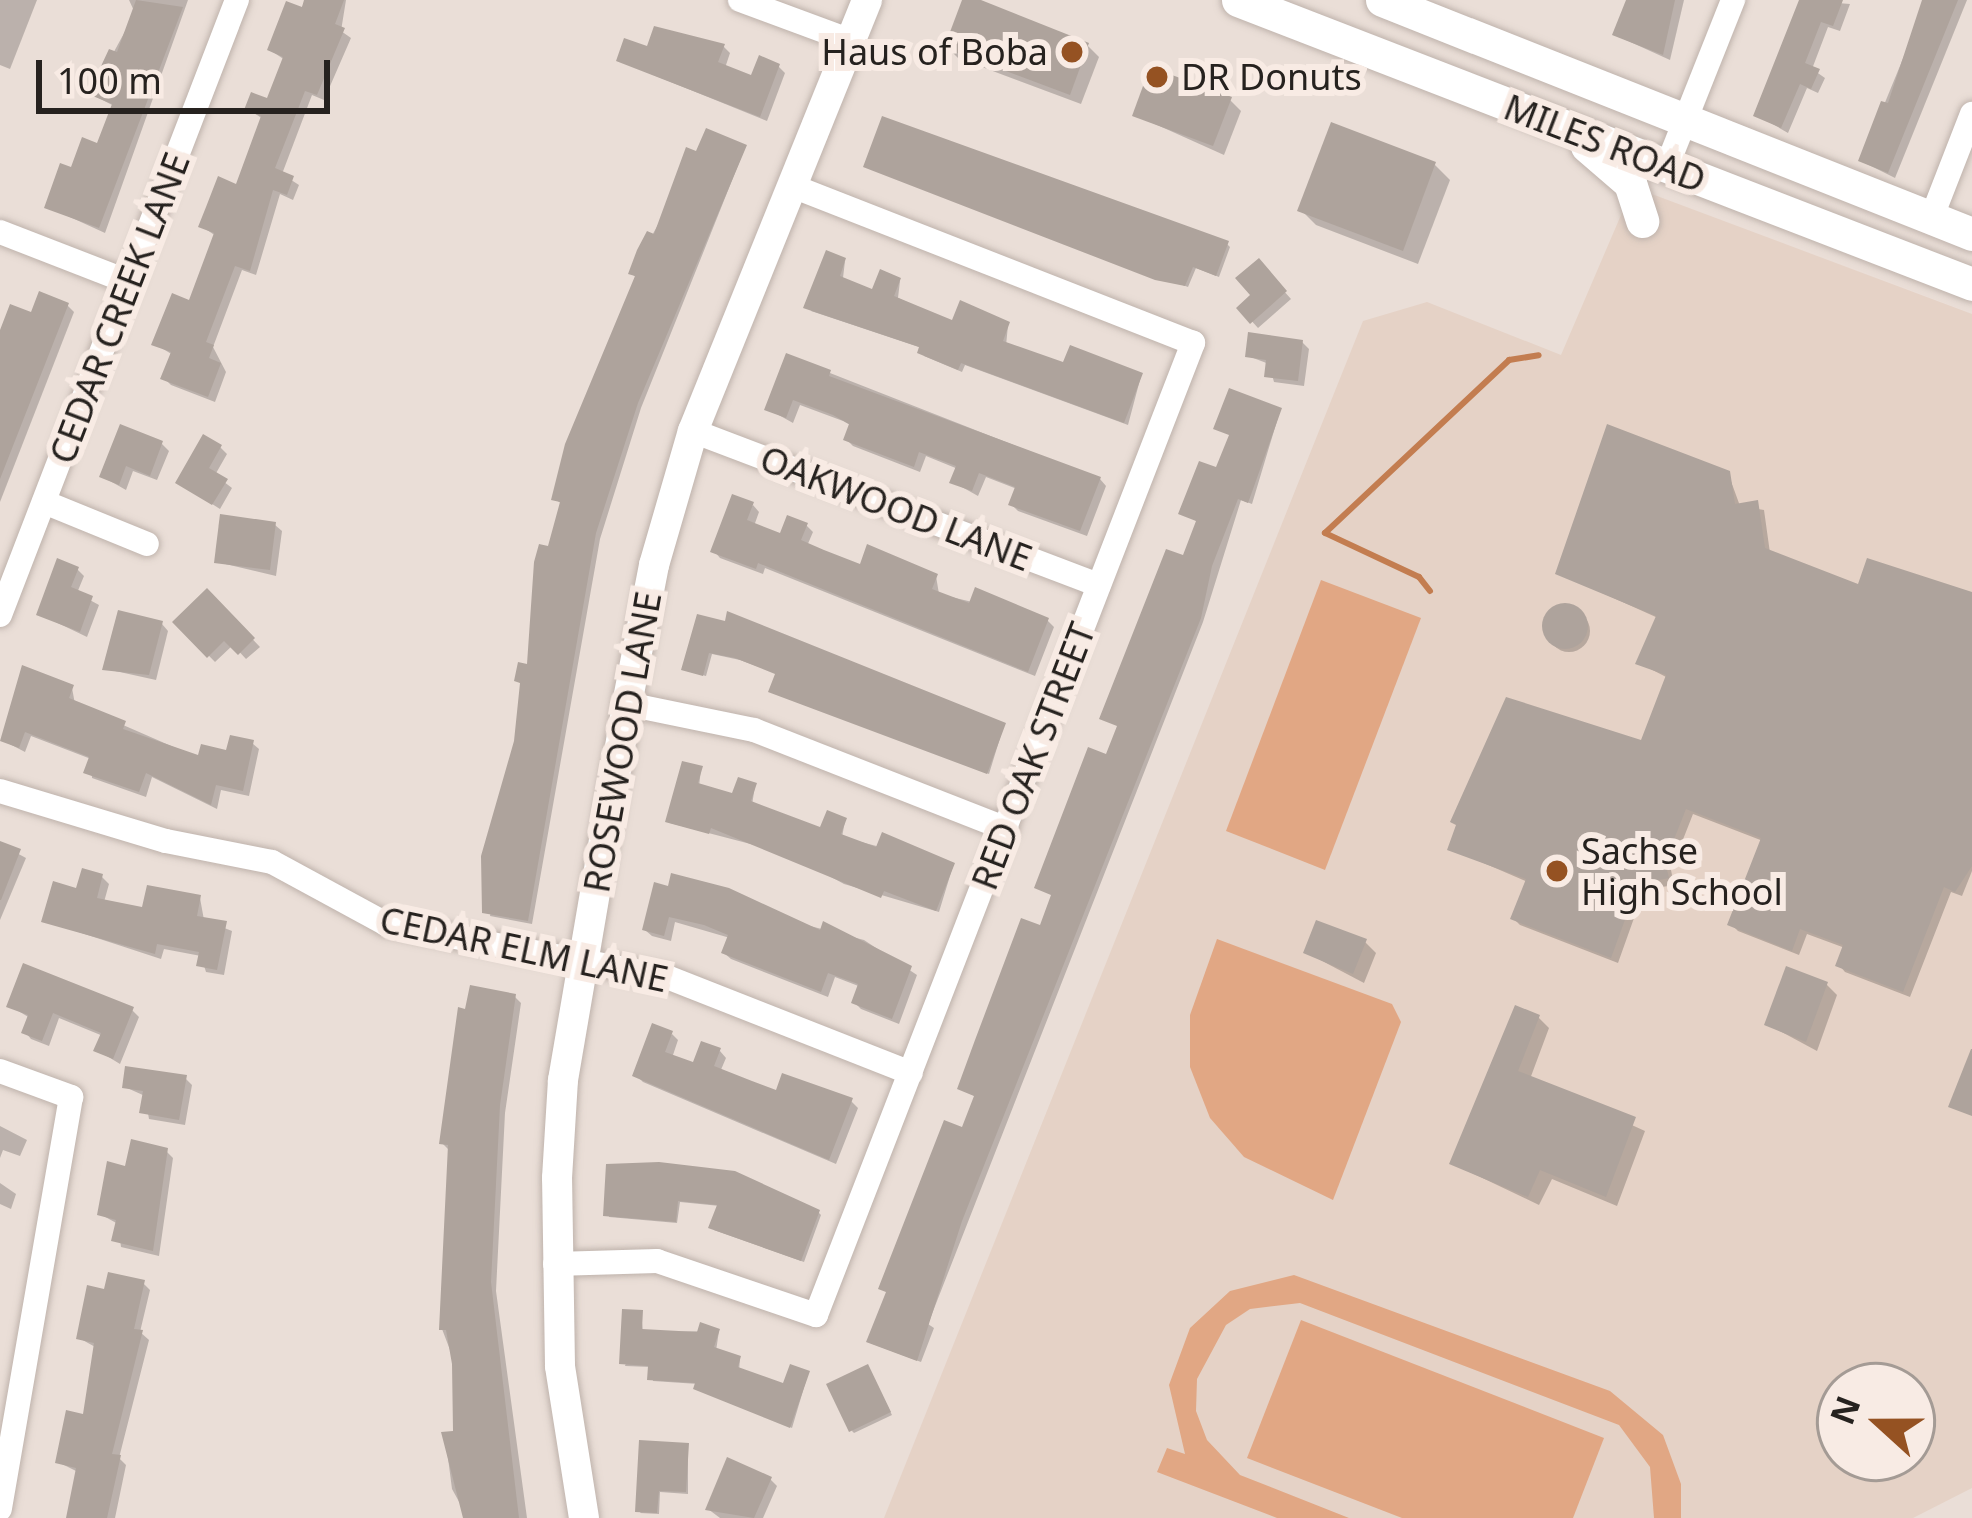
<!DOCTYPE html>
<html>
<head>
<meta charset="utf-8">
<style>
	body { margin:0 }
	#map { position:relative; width:1972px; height:1518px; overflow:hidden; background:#eaded7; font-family:"Noto Sans",sans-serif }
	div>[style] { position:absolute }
	.built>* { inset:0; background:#e5d2c6 }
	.green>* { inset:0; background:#e1a784 }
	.shadow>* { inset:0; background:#0003 }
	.round { border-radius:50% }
	.stream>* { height:6px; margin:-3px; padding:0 3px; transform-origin:3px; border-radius:3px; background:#c37d50 }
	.building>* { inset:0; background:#aea39c }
	.roads { filter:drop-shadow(0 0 3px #bfb3ac) drop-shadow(0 0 3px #bfb3ac) }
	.minor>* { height:24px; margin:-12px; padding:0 12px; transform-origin:12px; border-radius:12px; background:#fff }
	.tertiary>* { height:30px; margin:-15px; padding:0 15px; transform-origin:15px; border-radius:15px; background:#fff }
	.secondary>* { height:33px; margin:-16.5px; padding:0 16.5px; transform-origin:16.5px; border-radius:16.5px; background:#fff }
	.dots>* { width:33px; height:33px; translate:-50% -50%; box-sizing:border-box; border:6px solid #f8ebe4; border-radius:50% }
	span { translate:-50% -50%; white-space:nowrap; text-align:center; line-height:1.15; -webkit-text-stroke:12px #f8ebe4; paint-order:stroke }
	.poi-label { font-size:36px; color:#26221f }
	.right { translate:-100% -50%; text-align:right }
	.left { translate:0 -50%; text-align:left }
	.street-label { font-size:36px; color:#26221f }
	.north { position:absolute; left:1816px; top:1362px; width:120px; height:120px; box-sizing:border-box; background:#f8ebe4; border:3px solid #a49b95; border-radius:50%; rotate:291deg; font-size:33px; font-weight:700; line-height:48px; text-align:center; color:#26221f }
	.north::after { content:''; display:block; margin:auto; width:42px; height:54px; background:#955222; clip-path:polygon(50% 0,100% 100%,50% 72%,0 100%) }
	.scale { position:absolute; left:36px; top:60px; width:294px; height:54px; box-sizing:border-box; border:6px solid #26221f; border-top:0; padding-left:15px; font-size:36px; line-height:42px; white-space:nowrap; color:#26221f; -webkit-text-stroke:9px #f8ebe4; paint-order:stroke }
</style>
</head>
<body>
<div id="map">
	<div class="built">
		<div style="clip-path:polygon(evenodd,1633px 187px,1972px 314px,1972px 1488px,1913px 1518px,884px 1518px,1363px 321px,1427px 302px,1561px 355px,1633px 187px,1840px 1386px,1912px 1386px,1912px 1458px,1840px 1458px,1840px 1386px)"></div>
	</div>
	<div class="green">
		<div style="clip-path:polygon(1321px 580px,1421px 618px,1325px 870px,1226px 831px)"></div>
		<div style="clip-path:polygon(1217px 939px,1392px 1004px,1401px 1022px,1333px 1200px,1244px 1157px,1210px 1118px,1190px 1067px,1190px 1015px)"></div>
		<div style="clip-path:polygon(1294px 1275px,1610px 1391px,1663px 1435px,1681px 1484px,1681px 1518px,1654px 1518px,1650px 1467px,1619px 1425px,1300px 1303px,1250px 1309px,1226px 1325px,1197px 1379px,1196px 1411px,1207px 1440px,1240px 1475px,1349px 1518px,1277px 1518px,1157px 1472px,1167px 1448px,1185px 1454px,1169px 1385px,1190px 1328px,1230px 1291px)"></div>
		<div style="clip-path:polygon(1301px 1320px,1604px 1438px,1573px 1518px,1402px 1518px,1247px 1458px)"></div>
	</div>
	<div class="shadow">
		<div style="clip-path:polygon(0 0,37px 0,10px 69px,0 65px)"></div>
		<div style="clip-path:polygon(129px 0,188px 0,105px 233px,48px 207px,99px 147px,114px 106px,91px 94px,135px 13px)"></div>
		<div style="clip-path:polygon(307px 0,346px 0,341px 31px,351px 38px,324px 100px,312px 95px,282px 174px,299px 185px,293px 200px,280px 194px,256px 275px,242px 270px,213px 347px,226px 372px,215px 402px,171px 385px,164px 378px,173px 355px,155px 344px,191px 304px,216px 236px,201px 226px,238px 188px,263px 119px,248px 109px,269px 102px,285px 60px,270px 50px)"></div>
		<div style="clip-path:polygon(965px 0,1088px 46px,1099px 57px,1081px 104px,958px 58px,947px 47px)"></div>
		<div style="clip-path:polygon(1648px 0,1684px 0,1670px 60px,1615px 35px)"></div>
		<div style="clip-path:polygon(1800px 0,1850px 4px,1840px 31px,1828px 27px,1812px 69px,1825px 78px,1818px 93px,1807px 88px,1788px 133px,1757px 115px)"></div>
		<div style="clip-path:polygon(1927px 0,1967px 0,1895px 178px,1861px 161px)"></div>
		<div style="clip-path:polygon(724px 47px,730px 53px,725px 68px,753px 79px,778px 66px,785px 73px,767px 121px,619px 61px,649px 50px)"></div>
		<div style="clip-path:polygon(1230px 100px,1241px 111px,1224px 155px,1135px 115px)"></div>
		<div style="clip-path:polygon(745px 148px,641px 408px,600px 539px,532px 924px,490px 916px,517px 741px,523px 686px,517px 680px,529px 668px,562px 504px,555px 499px,638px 279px,631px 273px,697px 155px)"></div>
		<div style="clip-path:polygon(1435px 165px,1450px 180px,1418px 264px,1316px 225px,1301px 210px)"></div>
		<div style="clip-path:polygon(866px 167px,1227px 244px,1230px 247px,1219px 277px,1196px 268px,1188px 287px)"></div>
		<div style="clip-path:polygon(845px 261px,843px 278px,874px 293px,900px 281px,898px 298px,954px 324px,1008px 325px,1006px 346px,1065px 366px,1141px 376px,1128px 425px,965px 365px,962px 372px,924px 356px,922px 348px,811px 311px)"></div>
		<div style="clip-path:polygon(1258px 262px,1291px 299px,1258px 328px,1240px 308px,1254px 295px)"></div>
		<div style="clip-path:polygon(67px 305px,74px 312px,0 502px,0 341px,33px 316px)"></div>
		<div style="clip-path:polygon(1302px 342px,1309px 349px,1304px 386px,1274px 382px,1269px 364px,1248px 356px)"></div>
		<div style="clip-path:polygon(830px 373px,1100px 479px,1106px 486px,1087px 536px,1018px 511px,1011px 504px,1017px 489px,986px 477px,978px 496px,953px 482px,958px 469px,926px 456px,920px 472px,853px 446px,847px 440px,852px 426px,843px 421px,800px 405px,793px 423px,768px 409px)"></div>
		<div style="clip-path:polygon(1280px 411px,1252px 504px,1241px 500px,1203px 622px,928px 1324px,934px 1328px,921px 1362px,873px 1344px,888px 1293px,881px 1288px,964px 1131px,977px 1097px,960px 1089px,1041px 929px,1199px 522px,1181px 513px)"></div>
		<div style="clip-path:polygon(162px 444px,169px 451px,157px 480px,133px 471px,126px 490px,103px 477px)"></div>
		<div style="clip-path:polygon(220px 447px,227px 454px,215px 475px,232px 488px,220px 509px,179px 483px)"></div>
		<div style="clip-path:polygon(1728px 473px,1740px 506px,1764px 510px,1770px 553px,1860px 588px,1972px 597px,1972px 871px,1962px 896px,1951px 892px,1910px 997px,1845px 972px,1839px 965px,1845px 948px,1807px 934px,1799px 955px,1738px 931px,1731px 924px,1763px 841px,1693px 814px,1671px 870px,1674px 885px,1644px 890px,1618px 963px,1520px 925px,1513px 918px,1528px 882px,1451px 849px,1643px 744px,1668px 678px,1639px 663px,1658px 618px,1558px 573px)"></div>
		<div style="clip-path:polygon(753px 505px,759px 512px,754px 526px,782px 537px,806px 525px,813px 532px,807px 546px,861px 567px,936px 576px,939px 594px,1047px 620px,1054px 627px,1035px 676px,765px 568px,763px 574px,720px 558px,714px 551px)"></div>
		<div style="clip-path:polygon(275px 525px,282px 531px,276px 576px,217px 562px)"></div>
		<div style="clip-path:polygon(77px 569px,84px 576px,77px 593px,99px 605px,87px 637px,39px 614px)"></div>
		<div style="clip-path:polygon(207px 592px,260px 647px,246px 659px,233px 645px,215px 662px,176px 622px)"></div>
		<div class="round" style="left:1548px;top:610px;width:42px;height:42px"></div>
		<div style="clip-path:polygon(162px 624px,168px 631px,156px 680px,106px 669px)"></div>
		<div style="clip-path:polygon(727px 625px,1004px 725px,989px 774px,774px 693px,778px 674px,740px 660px,712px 654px,706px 676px,687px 671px)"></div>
		<div style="clip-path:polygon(72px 688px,75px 704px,201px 759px,252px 743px,259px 749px,249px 796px,221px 790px,217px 809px,152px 777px,146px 797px,92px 778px,91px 759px,31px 736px,25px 752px,2px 740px)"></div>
		<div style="clip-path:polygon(701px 769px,699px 787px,734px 797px,755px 786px,752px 805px,822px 831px,845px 821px,842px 837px,953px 866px,939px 912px,844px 884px,789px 854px,670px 823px)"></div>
		<div style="clip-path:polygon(0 844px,26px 858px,0 920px)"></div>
		<div style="clip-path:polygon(102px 877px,109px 884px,104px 902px,144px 911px,200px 898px,204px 920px,232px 931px,224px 975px,206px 972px,201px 956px,164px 949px,161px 959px,45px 921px)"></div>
		<div style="clip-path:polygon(656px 886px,864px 940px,917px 975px,899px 1024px,861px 1009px,855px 1003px,861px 987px,835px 977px,828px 997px,731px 959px,724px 953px,730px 938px,675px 922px,671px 941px,652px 936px,645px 930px)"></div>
		<div style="clip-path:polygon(1365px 942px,1376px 953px,1364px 983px,1307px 953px)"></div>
		<div style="clip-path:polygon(1826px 984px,1837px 995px,1817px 1051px,1767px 1024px)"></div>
		<div style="clip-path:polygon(515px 997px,521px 1003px,505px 1113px,496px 1291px,527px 1518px,468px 1518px,452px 1489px,445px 1435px,456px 1434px,455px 1363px,442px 1329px,449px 1150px,442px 1143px)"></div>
		<div style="clip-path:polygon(10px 1006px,132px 1010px,139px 1017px,120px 1064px,97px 1050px,103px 1036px,59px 1018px,49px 1046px,31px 1039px,25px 1032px,30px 1018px)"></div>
		<div style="clip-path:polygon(1538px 1017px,1549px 1028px,1530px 1079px,1645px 1131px,1617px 1206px,1552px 1179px,1539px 1205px,1453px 1164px)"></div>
		<div style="clip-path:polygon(672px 1034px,678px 1040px,672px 1058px,694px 1066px,720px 1051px,726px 1058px,720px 1072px,777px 1094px,851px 1101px,858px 1108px,836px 1164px,643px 1082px,636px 1075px)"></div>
		<div style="clip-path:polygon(185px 1078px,192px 1085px,185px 1125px,149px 1119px,145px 1096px,125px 1087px)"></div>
		<div style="clip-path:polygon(0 1126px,27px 1140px,20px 1156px,3px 1150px,0 1158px)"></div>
		<div style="clip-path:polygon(166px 1151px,173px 1158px,159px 1256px,121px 1247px,118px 1224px,100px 1214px,127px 1169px)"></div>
		<div style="clip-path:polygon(609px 1167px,819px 1213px,821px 1215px,804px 1262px,714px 1230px,720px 1206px,680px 1202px,677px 1223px,609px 1217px)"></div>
		<div style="clip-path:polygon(0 1183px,16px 1194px,11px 1209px,0 1204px)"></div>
		<div style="clip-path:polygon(143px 1283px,150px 1290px,140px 1332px,149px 1340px,119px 1458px,126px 1465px,115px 1518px,68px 1518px,78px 1472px,58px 1462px,85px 1418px,97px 1348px,79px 1338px,106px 1293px)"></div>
		<div style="clip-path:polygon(641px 1313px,643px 1332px,719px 1331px,716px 1351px,740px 1359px,739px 1371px,785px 1386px,808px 1374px,792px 1428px,698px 1384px,653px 1381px,651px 1367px,625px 1366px)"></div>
		<div style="clip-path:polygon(870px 1370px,892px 1415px,854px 1433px,852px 1431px)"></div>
		<div style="clip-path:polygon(688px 1446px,688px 1494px,660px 1492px,659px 1514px,640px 1513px)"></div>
		<div style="clip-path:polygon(770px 1479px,777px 1486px,763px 1518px,720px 1518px,708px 1509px)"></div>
	</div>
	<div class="stream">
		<div style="left:1430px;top:591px;width:18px;rotate:-128deg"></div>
		<div style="left:1419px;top:577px;width:104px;rotate:-154.9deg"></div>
		<div style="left:1325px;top:533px;width:253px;rotate:-43.2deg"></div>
		<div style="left:1509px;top:360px;width:30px;rotate:-9deg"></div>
	</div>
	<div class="building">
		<div style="clip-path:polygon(136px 0,183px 7px,99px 228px,44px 208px,60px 163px,71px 167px,82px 137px,97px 143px,112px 104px,88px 94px,109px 49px,117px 52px)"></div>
		<div style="clip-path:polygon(304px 0,344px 0,335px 24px,345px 28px,317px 95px,305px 91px,275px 168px,294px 176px,287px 195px,273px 190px,250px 271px,235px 266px,206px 342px,214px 345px,209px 358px,221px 363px,208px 397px,160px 379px,171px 352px,151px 345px,172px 293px,189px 300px,214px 233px,198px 227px,206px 207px,218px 176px,236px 184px,261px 116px,244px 110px,251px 92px,267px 98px,283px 57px,267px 50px,286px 1px,302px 7px)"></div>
		<div style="clip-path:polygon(962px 0,981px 0,1089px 43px,1070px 95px,944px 48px)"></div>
		<div style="clip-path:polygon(1626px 0,1675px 0,1663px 55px,1612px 35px)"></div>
		<div style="clip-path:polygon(1799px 0,1843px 0,1833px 26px,1821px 22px,1805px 63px,1820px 69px,1811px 89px,1800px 84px,1781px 128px,1753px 116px)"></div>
		<div style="clip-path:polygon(1922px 0,1958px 0,1888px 173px,1858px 161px,1881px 101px,1888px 103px)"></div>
		<div style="clip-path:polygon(654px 26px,725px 44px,718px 62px,751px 75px,759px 55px,780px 64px,760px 117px,616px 61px,624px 38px,647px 46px)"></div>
		<div style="clip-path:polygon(1150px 67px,1232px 97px,1213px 146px,1132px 116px)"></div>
		<div style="clip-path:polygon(882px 116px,1229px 241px,1216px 276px,1193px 267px,1185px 286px,1155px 280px,863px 167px)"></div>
		<div style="clip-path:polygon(1331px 122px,1436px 162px,1403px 251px,1297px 211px)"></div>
		<div style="clip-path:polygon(706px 128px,747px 145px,638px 403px,596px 533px,528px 921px,482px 913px,481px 856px,514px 741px,520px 683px,514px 681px,518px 662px,527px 664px,534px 562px,539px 544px,548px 546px,560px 502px,551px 500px,565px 444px,635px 276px,628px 274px,637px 250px,647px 231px,654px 234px,686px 147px,696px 151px)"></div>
		<div style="clip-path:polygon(826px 250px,846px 258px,840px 276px,872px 289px,880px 269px,901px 278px,894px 296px,918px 306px,952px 320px,960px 300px,1010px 322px,1003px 341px,1063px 362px,1070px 345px,1143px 373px,1124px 423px,961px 363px,958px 370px,917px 353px,919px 347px,803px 308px)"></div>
		<div style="clip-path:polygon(1259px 258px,1287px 291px,1250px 324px,1236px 308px,1250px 295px,1235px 278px)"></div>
		<div style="clip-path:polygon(39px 291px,69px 303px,0 479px,0 330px,10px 304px,31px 312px)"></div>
		<div style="clip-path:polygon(1248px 332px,1303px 340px,1298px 381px,1264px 377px,1266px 360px,1245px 357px)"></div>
		<div style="clip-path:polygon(786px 353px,831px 370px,829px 376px,1101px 477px,1080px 531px,1008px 505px,1015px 487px,979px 473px,972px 491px,949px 483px,956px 466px,919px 452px,914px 467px,843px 440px,849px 424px,833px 415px,793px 400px,786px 418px,764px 410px)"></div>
		<div style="clip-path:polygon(1229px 388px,1282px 408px,1248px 503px,1238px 499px,1212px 566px,1201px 618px,962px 1221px,917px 1361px,866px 1342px,886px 1292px,878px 1289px,944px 1120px,962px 1127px,974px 1096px,957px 1089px,975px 1040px,1021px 918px,1040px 925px,1051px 895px,1034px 888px,1088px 747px,1106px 754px,1117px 726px,1099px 719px,1166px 549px,1183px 555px,1196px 521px,1178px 514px,1199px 461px,1216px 467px,1229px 435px,1213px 429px)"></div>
		<div style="clip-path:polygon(120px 424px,163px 441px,150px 476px,126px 466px,119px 485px,99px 477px)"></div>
		<div style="clip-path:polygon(1607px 424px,1730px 471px,1735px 504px,1758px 500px,1765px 548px,1858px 584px,1867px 558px,1972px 592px,1972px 866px,1955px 892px,1944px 887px,1903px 992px,1835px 966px,1843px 945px,1800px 929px,1792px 951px,1727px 925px,1761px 838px,1686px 809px,1665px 862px,1669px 878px,1638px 884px,1611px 958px,1510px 919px,1526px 879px,1447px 850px,1456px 825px,1450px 822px,1506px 697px,1641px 740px,1666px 675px,1635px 664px,1656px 616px,1555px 574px)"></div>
		<div style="clip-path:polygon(203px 434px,222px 445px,209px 468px,228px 479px,212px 505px,175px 483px)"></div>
		<div style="clip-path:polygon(732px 494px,754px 502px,747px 520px,780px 533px,787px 515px,808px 523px,801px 540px,824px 550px,860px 564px,867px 544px,938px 574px,932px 589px,969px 603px,975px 587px,1049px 618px,1028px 672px,758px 563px,756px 569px,710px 552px)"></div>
		<div style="clip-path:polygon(220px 514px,276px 522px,270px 570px,214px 563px)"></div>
		<div style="clip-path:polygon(57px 558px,79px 567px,71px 587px,93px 596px,80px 632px,36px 615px)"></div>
		<div style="clip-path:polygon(207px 588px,255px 638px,238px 655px,224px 641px,207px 658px,172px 622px)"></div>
		<div class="round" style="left:1542px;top:603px;width:46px;height:46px"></div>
		<div style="clip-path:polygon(118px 610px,163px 621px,149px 675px,102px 670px)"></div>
		<div style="clip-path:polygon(727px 611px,1006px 723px,987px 774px,768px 692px,775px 674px,735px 658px,709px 653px,703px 676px,681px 670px,697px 614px,725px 621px)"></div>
		<div style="clip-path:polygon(22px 665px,74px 685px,69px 698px,126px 721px,123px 729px,198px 755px,201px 744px,226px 750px,230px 735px,254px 740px,243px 791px,216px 785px,211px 805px,146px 773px,139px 792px,83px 773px,89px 757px,25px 732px,19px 748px,0 741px)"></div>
		<div style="clip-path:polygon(682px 761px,703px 766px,698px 783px,732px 793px,738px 777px,757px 783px,751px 801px,820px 827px,827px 810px,847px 818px,841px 834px,876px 847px,882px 832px,955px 863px,936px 911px,884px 891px,881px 898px,711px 828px,709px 834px,665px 822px)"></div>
		<div style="clip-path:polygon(0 841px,21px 849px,1px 900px,0 900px)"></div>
		<div style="clip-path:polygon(82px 868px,103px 874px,97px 898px,142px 907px,147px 885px,201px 895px,197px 916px,227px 921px,217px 970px,196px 966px,199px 952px,157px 944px,155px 954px,41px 922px,53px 881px,76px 888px)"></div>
		<div style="clip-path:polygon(671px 873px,729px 888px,820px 930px,823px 921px,912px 966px,892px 1019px,851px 1003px,858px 984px,828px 973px,821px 992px,721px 953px,728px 935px,704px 925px,669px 917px,664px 936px,642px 930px,654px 882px,668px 886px)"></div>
		<div style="clip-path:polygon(1316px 920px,1367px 939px,1353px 974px,1303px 953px)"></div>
		<div style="clip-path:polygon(23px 963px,134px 1007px,113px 1059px,93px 1051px,101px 1033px,53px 1013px,42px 1041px,21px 1033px,28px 1015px,6px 1007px)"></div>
		<div style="clip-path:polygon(1786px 966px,1828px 982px,1806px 1042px,1764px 1025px)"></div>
		<div style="clip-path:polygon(470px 985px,516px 994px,500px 1105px,491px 1282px,519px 1518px,463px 1518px,441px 1432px,453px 1431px,452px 1364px,446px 1330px,439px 1330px,448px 1145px,439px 1144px,458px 1007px,465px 1009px)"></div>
		<div style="clip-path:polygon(1515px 1005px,1540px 1015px,1518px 1071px,1636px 1117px,1606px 1197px,1540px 1170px,1528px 1197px,1449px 1164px)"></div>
		<div style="clip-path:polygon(652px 1023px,673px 1031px,665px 1052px,693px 1062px,701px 1041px,721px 1048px,714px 1066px,752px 1081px,776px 1090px,782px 1073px,853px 1098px,829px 1160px,632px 1076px)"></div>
		<div style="clip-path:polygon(1971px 1049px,1972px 1049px,1972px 1116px,1948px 1107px)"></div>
		<div style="clip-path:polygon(125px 1066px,187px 1075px,179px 1120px,139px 1113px,143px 1091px,122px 1088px)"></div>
		<div style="clip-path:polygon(131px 1139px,168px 1148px,153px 1251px,111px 1241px,116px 1220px,97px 1215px,107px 1161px,125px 1166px)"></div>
		<div style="clip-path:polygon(659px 1162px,735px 1171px,820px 1210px,801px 1261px,708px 1228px,717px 1205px,678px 1201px,676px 1222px,603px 1216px,606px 1164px)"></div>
		<div style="clip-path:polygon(108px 1272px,145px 1280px,134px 1329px,143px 1330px,112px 1454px,121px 1455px,107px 1518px,66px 1518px,76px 1468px,55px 1463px,66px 1410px,83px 1414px,94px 1343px,76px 1339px,87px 1285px,104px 1289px)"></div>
		<div style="clip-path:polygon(622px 1309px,643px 1310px,642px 1329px,697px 1332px,700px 1322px,720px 1329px,714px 1347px,741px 1356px,738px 1367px,783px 1383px,790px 1364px,810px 1371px,790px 1428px,693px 1389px,695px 1383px,647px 1380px,648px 1366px,619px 1364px)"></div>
		<div style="clip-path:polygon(868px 1364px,891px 1412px,849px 1432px,826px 1384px)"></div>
		<div style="clip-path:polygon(639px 1440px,689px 1443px,686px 1492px,659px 1491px,657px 1513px,635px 1512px)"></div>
		<div style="clip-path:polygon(727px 1457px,772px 1477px,754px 1518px,705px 1510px)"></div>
	</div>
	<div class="roads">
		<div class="minor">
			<div style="left:740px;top:0;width:118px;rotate:20.3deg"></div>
			<div style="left:1667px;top:166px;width:179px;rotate:-68.3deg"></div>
			<div style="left:1931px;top:219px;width:113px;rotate:-68.7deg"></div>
			<div style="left:0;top:232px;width:138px;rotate:21.2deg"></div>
			<div style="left:693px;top:431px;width:434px;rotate:20.8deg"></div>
			<div style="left:44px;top:502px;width:111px;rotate:22.2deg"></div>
			<div style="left:0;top:615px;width:659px;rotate:-68.93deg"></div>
			<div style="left:627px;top:704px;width:130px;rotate:11.6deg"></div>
			<div style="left:754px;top:730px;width:271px;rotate:21.4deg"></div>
			<div style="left:0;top:791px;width:173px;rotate:16.8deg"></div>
			<div style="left:166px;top:841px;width:108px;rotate:11.2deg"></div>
			<div style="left:272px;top:862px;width:130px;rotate:28.5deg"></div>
			<div style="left:386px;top:924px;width:286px;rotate:10.7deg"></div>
			<div style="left:667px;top:977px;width:262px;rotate:21.5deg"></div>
			<div style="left:0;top:1071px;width:76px;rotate:20.1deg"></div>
			<div style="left:71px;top:1097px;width:418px;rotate:99.8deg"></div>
			<div style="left:555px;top:1264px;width:102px;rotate:-1.7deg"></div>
			<div style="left:657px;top:1261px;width:168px;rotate:18.8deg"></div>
			<div style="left:816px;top:1315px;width:1043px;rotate:-68.8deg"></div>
			<div style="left:1193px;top:343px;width:428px;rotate:-158.6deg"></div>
		</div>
		<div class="tertiary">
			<div style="left:584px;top:1518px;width:154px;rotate:-99deg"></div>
			<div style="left:560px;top:1366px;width:188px;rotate:-90.9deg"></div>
			<div style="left:557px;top:1178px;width:98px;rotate:-86.5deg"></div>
			<div style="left:563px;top:1080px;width:381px;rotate:-80.3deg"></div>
			<div style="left:627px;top:704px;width:142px;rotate:-79deg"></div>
			<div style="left:654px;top:565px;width:140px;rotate:-73.8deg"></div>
			<div style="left:693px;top:431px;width:465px;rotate:-68deg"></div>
		</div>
		<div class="secondary">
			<div style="left:1238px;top:0;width:787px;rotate:21.15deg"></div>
			<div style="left:1382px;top:0;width:635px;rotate:21.63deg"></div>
			<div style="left:1587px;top:146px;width:57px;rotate:40.7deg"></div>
			<div style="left:1630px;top:183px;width:40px;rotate:72deg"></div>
		</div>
	</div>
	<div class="dots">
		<div style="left:1072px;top:52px;background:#955222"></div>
		<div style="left:1157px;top:77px;background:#955222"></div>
		<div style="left:1557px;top:871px;background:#955222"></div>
	</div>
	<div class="poi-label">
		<span class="right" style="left:1048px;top:52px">Haus of Boba</span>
		<span class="left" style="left:1181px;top:77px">DR Donuts</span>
		<span class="left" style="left:1581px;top:871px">Sachse<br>High School</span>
	</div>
	<div class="street-label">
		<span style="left:1605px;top:143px;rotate:21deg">MILES ROAD</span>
		<span style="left:119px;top:308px;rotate:-69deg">CEDAR CREEK LANE</span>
		<span style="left:896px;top:508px;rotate:21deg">OAKWOOD LANE</span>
		<span style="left:622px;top:742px;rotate:-80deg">ROSEWOOD LANE</span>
		<span style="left:1033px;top:756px;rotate:-69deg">RED OAK STREET</span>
		<span style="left:524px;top:949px;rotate:12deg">CEDAR ELM LANE</span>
	</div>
	<div class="north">N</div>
	<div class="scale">100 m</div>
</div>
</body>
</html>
